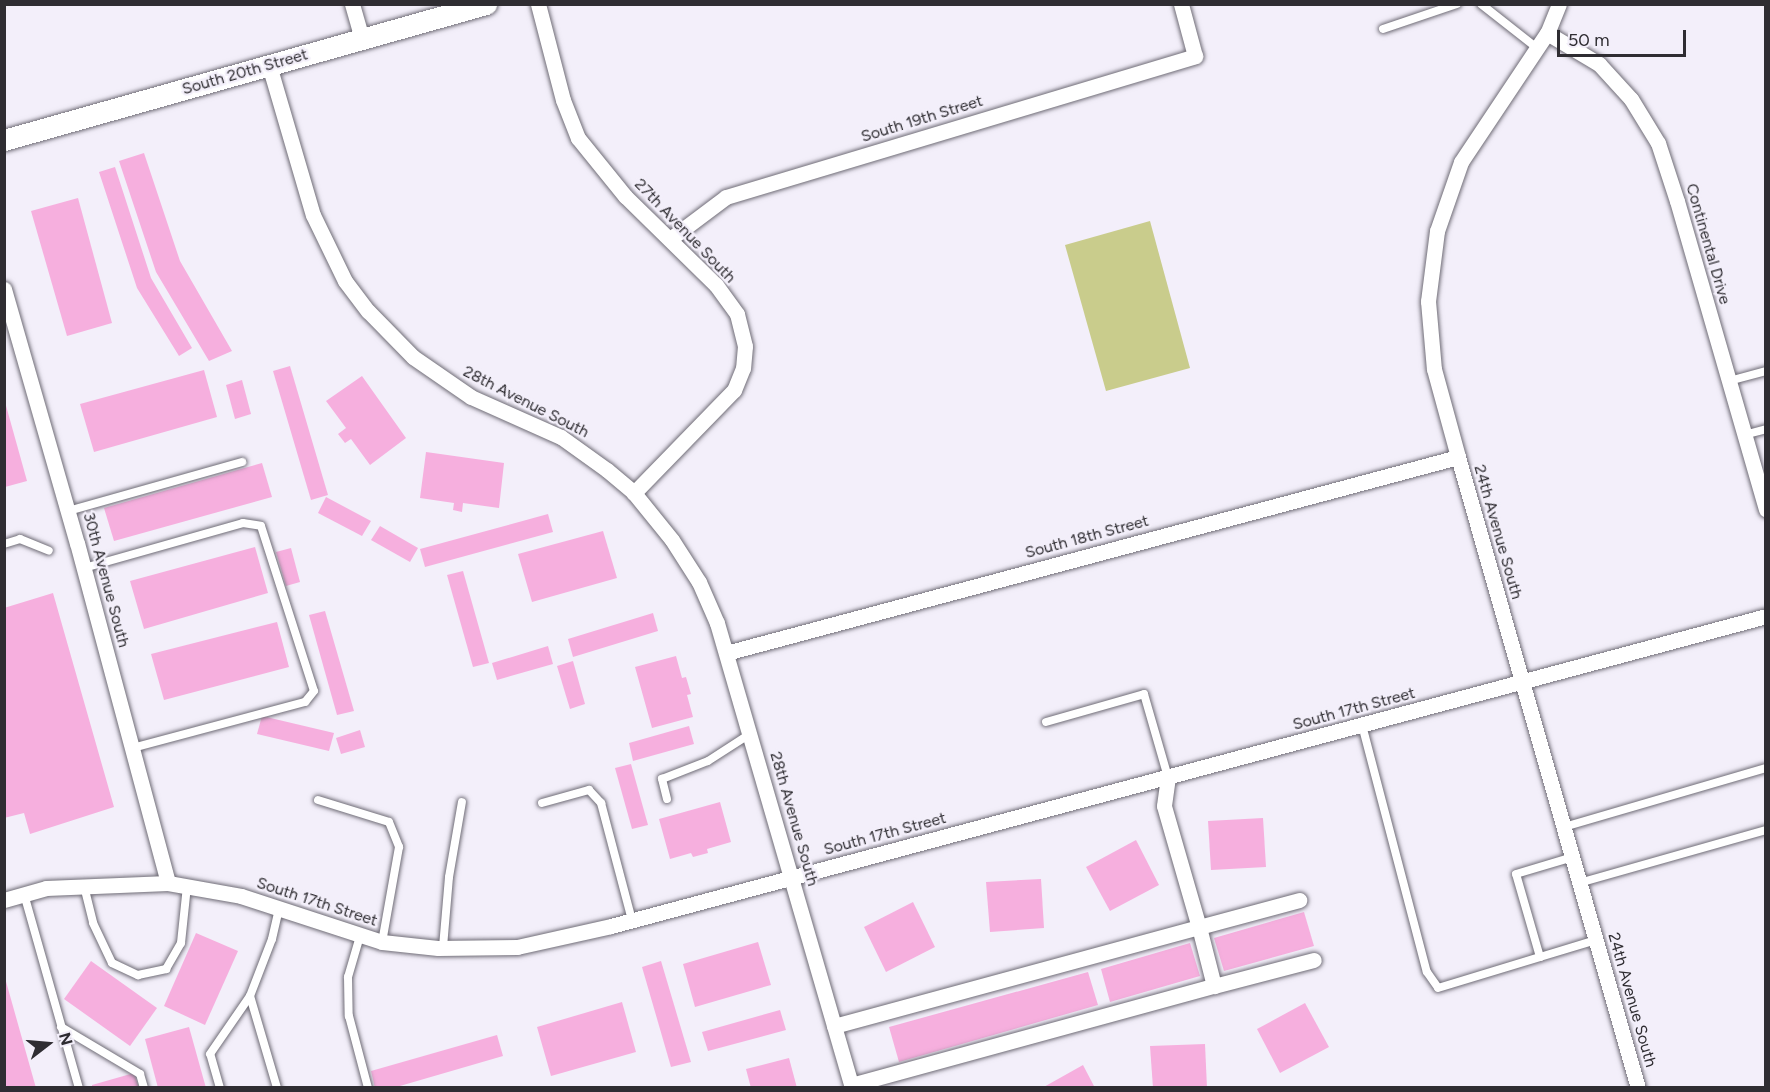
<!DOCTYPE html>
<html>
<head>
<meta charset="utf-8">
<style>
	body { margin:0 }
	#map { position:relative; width:1770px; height:1092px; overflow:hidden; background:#f3effa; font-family:Figtree,sans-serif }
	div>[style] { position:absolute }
	.green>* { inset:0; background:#c9cc8c }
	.building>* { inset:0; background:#f6afde }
	.roads { filter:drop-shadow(0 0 2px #6f6c76) drop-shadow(0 0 2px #6f6c76) }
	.lane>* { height:8px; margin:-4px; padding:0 4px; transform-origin:4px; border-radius:4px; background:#fff }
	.street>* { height:15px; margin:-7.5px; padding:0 7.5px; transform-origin:7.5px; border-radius:7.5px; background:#fff }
	.secondary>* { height:21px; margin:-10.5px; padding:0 10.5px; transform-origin:10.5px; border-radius:10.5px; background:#fff }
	span { translate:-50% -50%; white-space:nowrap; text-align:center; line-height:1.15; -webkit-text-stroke:4.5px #f3effa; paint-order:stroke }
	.street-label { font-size:16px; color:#2f2d32 }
	.frame { position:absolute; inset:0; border:6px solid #2f2d32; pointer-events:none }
	.north { position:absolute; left:18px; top:1014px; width:60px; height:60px; -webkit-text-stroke:4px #f3effa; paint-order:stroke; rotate:74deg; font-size:16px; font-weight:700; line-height:24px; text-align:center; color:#2f2d32 }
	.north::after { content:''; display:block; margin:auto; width:21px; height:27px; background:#2f2d32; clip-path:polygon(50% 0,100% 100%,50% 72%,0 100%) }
	.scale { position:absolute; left:1557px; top:30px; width:129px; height:27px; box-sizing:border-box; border:3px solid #2f2d32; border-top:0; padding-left:8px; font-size:18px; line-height:21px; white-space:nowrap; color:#2f2d32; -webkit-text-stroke:4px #f3effa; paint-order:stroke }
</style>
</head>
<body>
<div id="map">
	<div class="green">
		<div style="clip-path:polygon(1150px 221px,1190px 368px,1106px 391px,1065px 245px)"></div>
	</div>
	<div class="building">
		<div style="clip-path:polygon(144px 153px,180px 261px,232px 351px,209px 361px,156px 272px,119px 161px)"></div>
		<div style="clip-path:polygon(115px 167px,151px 278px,192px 348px,179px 356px,137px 288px,99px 172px)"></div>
		<div style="clip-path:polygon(78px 198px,112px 323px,67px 336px,31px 211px)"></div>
		<div style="clip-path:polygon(290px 366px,328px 495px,311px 500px,273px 371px)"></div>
		<div style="clip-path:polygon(204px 370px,217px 417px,94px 452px,80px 404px)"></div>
		<div style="clip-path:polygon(362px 376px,406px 438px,370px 465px,351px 439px,345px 443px,338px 434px,346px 428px,326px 401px)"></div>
		<div style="clip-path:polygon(242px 380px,251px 414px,235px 419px,226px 385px)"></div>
		<div style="clip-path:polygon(5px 402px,27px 481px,5px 487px)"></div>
		<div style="clip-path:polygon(426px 452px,504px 463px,499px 508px,463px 503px,462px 512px,453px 510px,454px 503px,420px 498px)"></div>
		<div style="clip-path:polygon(262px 463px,272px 497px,114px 541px,104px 508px)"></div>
		<div style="clip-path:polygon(326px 497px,371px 521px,362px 536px,318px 513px)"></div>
		<div style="clip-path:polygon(548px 514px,553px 532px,425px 567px,420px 549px)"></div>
		<div style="clip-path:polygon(380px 526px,418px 548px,410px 562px,371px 540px)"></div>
		<div style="clip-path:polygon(603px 531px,617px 578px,532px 602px,518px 554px)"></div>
		<div style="clip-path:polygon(255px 547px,268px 593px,144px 629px,130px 581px)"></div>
		<div style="clip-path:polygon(291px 548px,300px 582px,286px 586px,276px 552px)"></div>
		<div style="clip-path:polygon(463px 571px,489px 663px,473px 667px,447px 575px)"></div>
		<div style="clip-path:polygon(53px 593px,114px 807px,30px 834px,24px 813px,4px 818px,4px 608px)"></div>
		<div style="clip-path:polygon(325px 611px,354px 711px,337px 715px,309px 615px)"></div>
		<div style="clip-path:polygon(653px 613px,658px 631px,573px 657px,568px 639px)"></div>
		<div style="clip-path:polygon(277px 622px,289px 667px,164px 700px,151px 654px)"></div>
		<div style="clip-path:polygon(548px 646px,553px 664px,497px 680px,492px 663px)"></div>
		<div style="clip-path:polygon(676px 656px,682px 678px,686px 677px,691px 694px,687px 695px,693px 717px,652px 728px,635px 667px)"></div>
		<div style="clip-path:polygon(573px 661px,585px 704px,570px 709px,557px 666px)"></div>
		<div style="clip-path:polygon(262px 716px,334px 733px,329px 751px,257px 734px)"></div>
		<div style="clip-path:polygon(689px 726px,694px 744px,633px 761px,629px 743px)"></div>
		<div style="clip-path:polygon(360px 730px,365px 747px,341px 754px,336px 738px)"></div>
		<div style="clip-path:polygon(631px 764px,648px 825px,632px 829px,615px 768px)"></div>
		<div style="clip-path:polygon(720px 802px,731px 842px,707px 849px,708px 853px,693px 857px,691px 853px,670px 859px,659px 819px)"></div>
		<div style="clip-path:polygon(1263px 818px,1266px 867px,1211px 870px,1208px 821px)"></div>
		<div style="clip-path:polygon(1136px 840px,1159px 885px,1110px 911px,1086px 867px)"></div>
		<div style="clip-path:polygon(1041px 879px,1044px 928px,990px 932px,986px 882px)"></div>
		<div style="clip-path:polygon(913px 902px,935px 947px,886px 972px,864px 927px)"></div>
		<div style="clip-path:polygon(1304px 912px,1314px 946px,1224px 971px,1214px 938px)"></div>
		<div style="clip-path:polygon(196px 933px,238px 951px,205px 1025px,164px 1006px)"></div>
		<div style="clip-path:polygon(758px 942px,771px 985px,695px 1007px,683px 964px)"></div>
		<div style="clip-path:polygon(1190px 943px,1200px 976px,1110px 1002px,1101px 969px)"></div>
		<div style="clip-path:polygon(91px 961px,157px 1008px,130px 1046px,64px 999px)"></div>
		<div style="clip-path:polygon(661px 961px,691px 1062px,671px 1067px,642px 967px)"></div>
		<div style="clip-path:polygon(1088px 972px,1098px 1005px,899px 1062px,889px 1027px)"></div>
		<div style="clip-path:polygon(4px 978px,5px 978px,36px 1088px,4px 1088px)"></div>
		<div style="clip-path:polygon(622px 1002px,636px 1052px,551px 1076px,537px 1027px)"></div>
		<div style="clip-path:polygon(1305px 1003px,1329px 1047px,1280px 1073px,1257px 1029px)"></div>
		<div style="clip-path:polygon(780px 1010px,786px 1030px,708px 1051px,702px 1032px)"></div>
		<div style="clip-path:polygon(189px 1027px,206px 1088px,158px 1088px,145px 1039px)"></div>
		<div style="clip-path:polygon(497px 1035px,503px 1056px,393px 1088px,375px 1088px,371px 1071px)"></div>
		<div style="clip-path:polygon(1205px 1044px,1207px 1088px,1153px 1088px,1150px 1046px)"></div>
		<div style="clip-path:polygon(789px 1058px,797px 1088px,751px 1088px,746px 1069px)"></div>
		<div style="clip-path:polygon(1083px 1065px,1095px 1088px,1042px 1088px)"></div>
		<div style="clip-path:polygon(134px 1073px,139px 1088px,92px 1088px,92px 1085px)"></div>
	</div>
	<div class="roads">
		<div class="lane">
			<div style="left:1481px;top:4px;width:71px;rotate:38.2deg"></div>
			<div style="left:1383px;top:29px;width:78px;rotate:-18.7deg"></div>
			<div style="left:1729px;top:381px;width:38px;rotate:-15deg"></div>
			<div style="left:1744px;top:435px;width:23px;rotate:-15deg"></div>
			<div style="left:68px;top:511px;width:181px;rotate:-15.7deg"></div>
			<div style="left:4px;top:544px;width:17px;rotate:-17deg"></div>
			<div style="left:20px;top:539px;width:31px;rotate:22deg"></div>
			<div style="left:84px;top:568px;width:165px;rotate:-15.8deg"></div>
			<div style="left:243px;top:523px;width:18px;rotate:9deg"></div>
			<div style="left:261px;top:526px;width:173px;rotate:72.2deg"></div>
			<div style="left:314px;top:691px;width:14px;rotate:129deg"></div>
			<div style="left:305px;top:702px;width:179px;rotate:165.1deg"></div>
			<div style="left:1046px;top:722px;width:102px;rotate:-15.9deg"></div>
			<div style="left:1144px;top:694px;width:86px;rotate:73.9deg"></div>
			<div style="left:1362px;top:725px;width:255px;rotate:75.3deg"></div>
			<div style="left:1427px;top:972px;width:19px;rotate:55deg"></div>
			<div style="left:1438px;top:988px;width:107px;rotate:-16.9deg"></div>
			<div style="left:1540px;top:957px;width:86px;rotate:-106.1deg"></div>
			<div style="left:1516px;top:874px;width:59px;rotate:-16.6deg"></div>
			<div style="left:667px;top:799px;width:21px;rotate:-104deg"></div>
			<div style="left:662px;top:779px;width:49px;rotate:-21.4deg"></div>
			<div style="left:708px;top:761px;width:50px;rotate:-32.7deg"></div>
			<div style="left:318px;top:800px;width:74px;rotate:17.2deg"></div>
			<div style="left:389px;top:822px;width:27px;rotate:68deg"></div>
			<div style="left:399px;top:847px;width:97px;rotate:100.1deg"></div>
			<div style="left:542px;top:803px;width:49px;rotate:-15.5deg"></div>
			<div style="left:589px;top:790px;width:18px;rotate:47deg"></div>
			<div style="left:601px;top:803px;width:121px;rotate:75.2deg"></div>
			<div style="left:1564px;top:827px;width:210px;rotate:-16.3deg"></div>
			<div style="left:1579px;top:883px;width:194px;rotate:-15.8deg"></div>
			<div style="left:84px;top:886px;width:38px;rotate:76deg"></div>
			<div style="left:93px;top:923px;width:44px;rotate:64.6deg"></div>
			<div style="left:112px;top:963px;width:29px;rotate:25deg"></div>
			<div style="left:138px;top:975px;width:29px;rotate:-12deg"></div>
			<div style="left:166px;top:969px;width:30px;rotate:-60deg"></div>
			<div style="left:181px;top:943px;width:57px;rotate:-84deg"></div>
			<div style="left:24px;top:894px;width:202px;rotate:74.2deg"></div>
			<div style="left:360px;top:936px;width:43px;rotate:106.3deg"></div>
			<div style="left:348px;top:977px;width:39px;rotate:89deg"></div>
			<div style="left:349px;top:1016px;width:74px;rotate:75.2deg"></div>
			<div style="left:443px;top:947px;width:70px;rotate:-85.1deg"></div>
			<div style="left:449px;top:877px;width:76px;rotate:-80.2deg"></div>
			<div style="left:1540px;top:957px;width:59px;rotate:-16.9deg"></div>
			<div style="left:250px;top:996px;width:96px;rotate:73.6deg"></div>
			<div style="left:61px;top:1027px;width:92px;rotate:30.7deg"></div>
			<div style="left:140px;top:1074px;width:15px;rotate:74deg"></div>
			<div style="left:220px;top:1088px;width:35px;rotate:-106deg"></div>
			<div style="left:210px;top:1054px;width:70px;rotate:-55.4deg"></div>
			<div style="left:250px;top:996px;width:61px;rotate:-68.9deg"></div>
			<div style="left:272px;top:939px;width:32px;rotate:-77deg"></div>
		</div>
		<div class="street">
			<div style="left:352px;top:4px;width:36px;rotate:74deg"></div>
			<div style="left:538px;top:4px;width:99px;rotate:75.4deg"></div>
			<div style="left:563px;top:100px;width:41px;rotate:68.5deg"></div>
			<div style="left:578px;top:138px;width:75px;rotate:51deg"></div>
			<div style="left:625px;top:196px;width:127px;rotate:44.4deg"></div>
			<div style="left:716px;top:285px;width:36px;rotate:54deg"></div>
			<div style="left:737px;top:314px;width:33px;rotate:76deg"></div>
			<div style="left:745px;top:346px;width:22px;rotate:95deg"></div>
			<div style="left:743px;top:368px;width:24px;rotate:112deg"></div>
			<div style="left:734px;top:390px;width:144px;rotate:134.2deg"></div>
			<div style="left:1559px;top:4px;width:31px;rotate:112deg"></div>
			<div style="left:1547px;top:33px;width:155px;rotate:123.7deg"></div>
			<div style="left:1461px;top:162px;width:73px;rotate:109.2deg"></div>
			<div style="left:1437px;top:231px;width:71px;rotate:97.3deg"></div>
			<div style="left:1428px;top:301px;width:68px;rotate:85deg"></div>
			<div style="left:1434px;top:369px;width:91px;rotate:74.7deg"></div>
			<div style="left:1458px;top:457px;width:656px;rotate:74.08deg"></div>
			<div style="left:1547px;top:33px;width:61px;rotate:30.8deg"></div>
			<div style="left:1599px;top:64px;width:47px;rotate:47.6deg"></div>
			<div style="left:1631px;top:99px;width:52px;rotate:58.5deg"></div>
			<div style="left:1658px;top:143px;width:61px;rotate:71.9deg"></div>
			<div style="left:1677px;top:201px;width:321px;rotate:73.9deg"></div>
			<div style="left:269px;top:65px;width:156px;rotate:73.7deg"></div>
			<div style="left:313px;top:215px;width:73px;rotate:64.1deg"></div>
			<div style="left:345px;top:281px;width:38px;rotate:53deg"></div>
			<div style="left:368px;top:311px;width:64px;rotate:45.6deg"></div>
			<div style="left:413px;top:357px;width:70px;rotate:34.6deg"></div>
			<div style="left:471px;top:397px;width:98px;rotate:24deg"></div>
			<div style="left:561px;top:437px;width:57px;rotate:35.7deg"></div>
			<div style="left:607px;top:470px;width:35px;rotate:40deg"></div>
			<div style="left:634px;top:493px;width:60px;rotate:51deg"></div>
			<div style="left:672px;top:540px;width:50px;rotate:57.3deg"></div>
			<div style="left:699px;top:582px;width:45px;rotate:66.3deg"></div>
			<div style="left:717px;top:623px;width:484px;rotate:73.8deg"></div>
			<div style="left:670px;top:239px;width:70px;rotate:-36.9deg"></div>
			<div style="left:726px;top:197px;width:490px;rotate:-16.7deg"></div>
			<div style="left:1195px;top:56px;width:54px;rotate:-105.1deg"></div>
			<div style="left:4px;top:289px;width:264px;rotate:74deg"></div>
			<div style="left:77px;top:543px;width:352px;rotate:75deg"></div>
			<div style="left:726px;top:653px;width:758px;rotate:-14.99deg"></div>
			<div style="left:1168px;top:777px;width:29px;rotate:98deg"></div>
			<div style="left:1164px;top:806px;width:126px;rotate:73.9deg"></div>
			<div style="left:1199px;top:927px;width:104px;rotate:-15.1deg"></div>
			<div style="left:4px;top:900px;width:44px;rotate:-15.9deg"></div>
			<div style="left:46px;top:888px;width:122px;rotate:-2.3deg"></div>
			<div style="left:168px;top:883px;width:74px;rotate:10.1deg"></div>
			<div style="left:241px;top:896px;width:148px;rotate:18.1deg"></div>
			<div style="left:382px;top:942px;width:56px;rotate:6.1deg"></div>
			<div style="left:438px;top:948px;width:79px;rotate:-0.7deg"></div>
			<div style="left:517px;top:947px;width:96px;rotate:-12.6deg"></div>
			<div style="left:611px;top:926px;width:1196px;rotate:-15.02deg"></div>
			<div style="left:834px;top:1026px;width:378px;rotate:-15.2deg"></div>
			<div style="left:1199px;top:927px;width:61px;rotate:75.7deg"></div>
			<div style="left:1214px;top:986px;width:103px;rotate:-14.6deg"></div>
			<div style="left:851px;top:1085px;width:376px;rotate:-15.3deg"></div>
		</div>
		<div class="secondary">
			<div style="left:4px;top:140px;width:501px;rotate:-15.76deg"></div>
		</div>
	</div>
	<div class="street-label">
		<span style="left:245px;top:72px;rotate:-16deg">South 20th Street</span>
		<span style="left:922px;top:119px;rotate:-17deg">South 19th Street</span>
		<span style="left:685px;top:231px;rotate:46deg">27th Avenue South</span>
		<span style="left:1708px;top:244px;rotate:74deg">Continental Drive</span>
		<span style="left:526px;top:402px;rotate:27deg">28th Avenue South</span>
		<span style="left:1498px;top:532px;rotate:74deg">24th Avenue South</span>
		<span style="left:1087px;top:537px;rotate:-15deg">South 18th Street</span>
		<span style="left:106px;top:580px;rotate:75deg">30th Avenue South</span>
		<span style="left:1354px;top:709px;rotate:-15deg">South 17th Street</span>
		<span style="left:794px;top:819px;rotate:74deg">28th Avenue South</span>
		<span style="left:885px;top:834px;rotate:-15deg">South 17th Street</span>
		<span style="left:317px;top:902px;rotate:18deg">South 17th Street</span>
		<span style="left:1632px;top:1000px;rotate:74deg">24th Avenue South</span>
	</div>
	<div class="frame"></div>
	<div class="north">N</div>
	<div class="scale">50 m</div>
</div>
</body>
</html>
